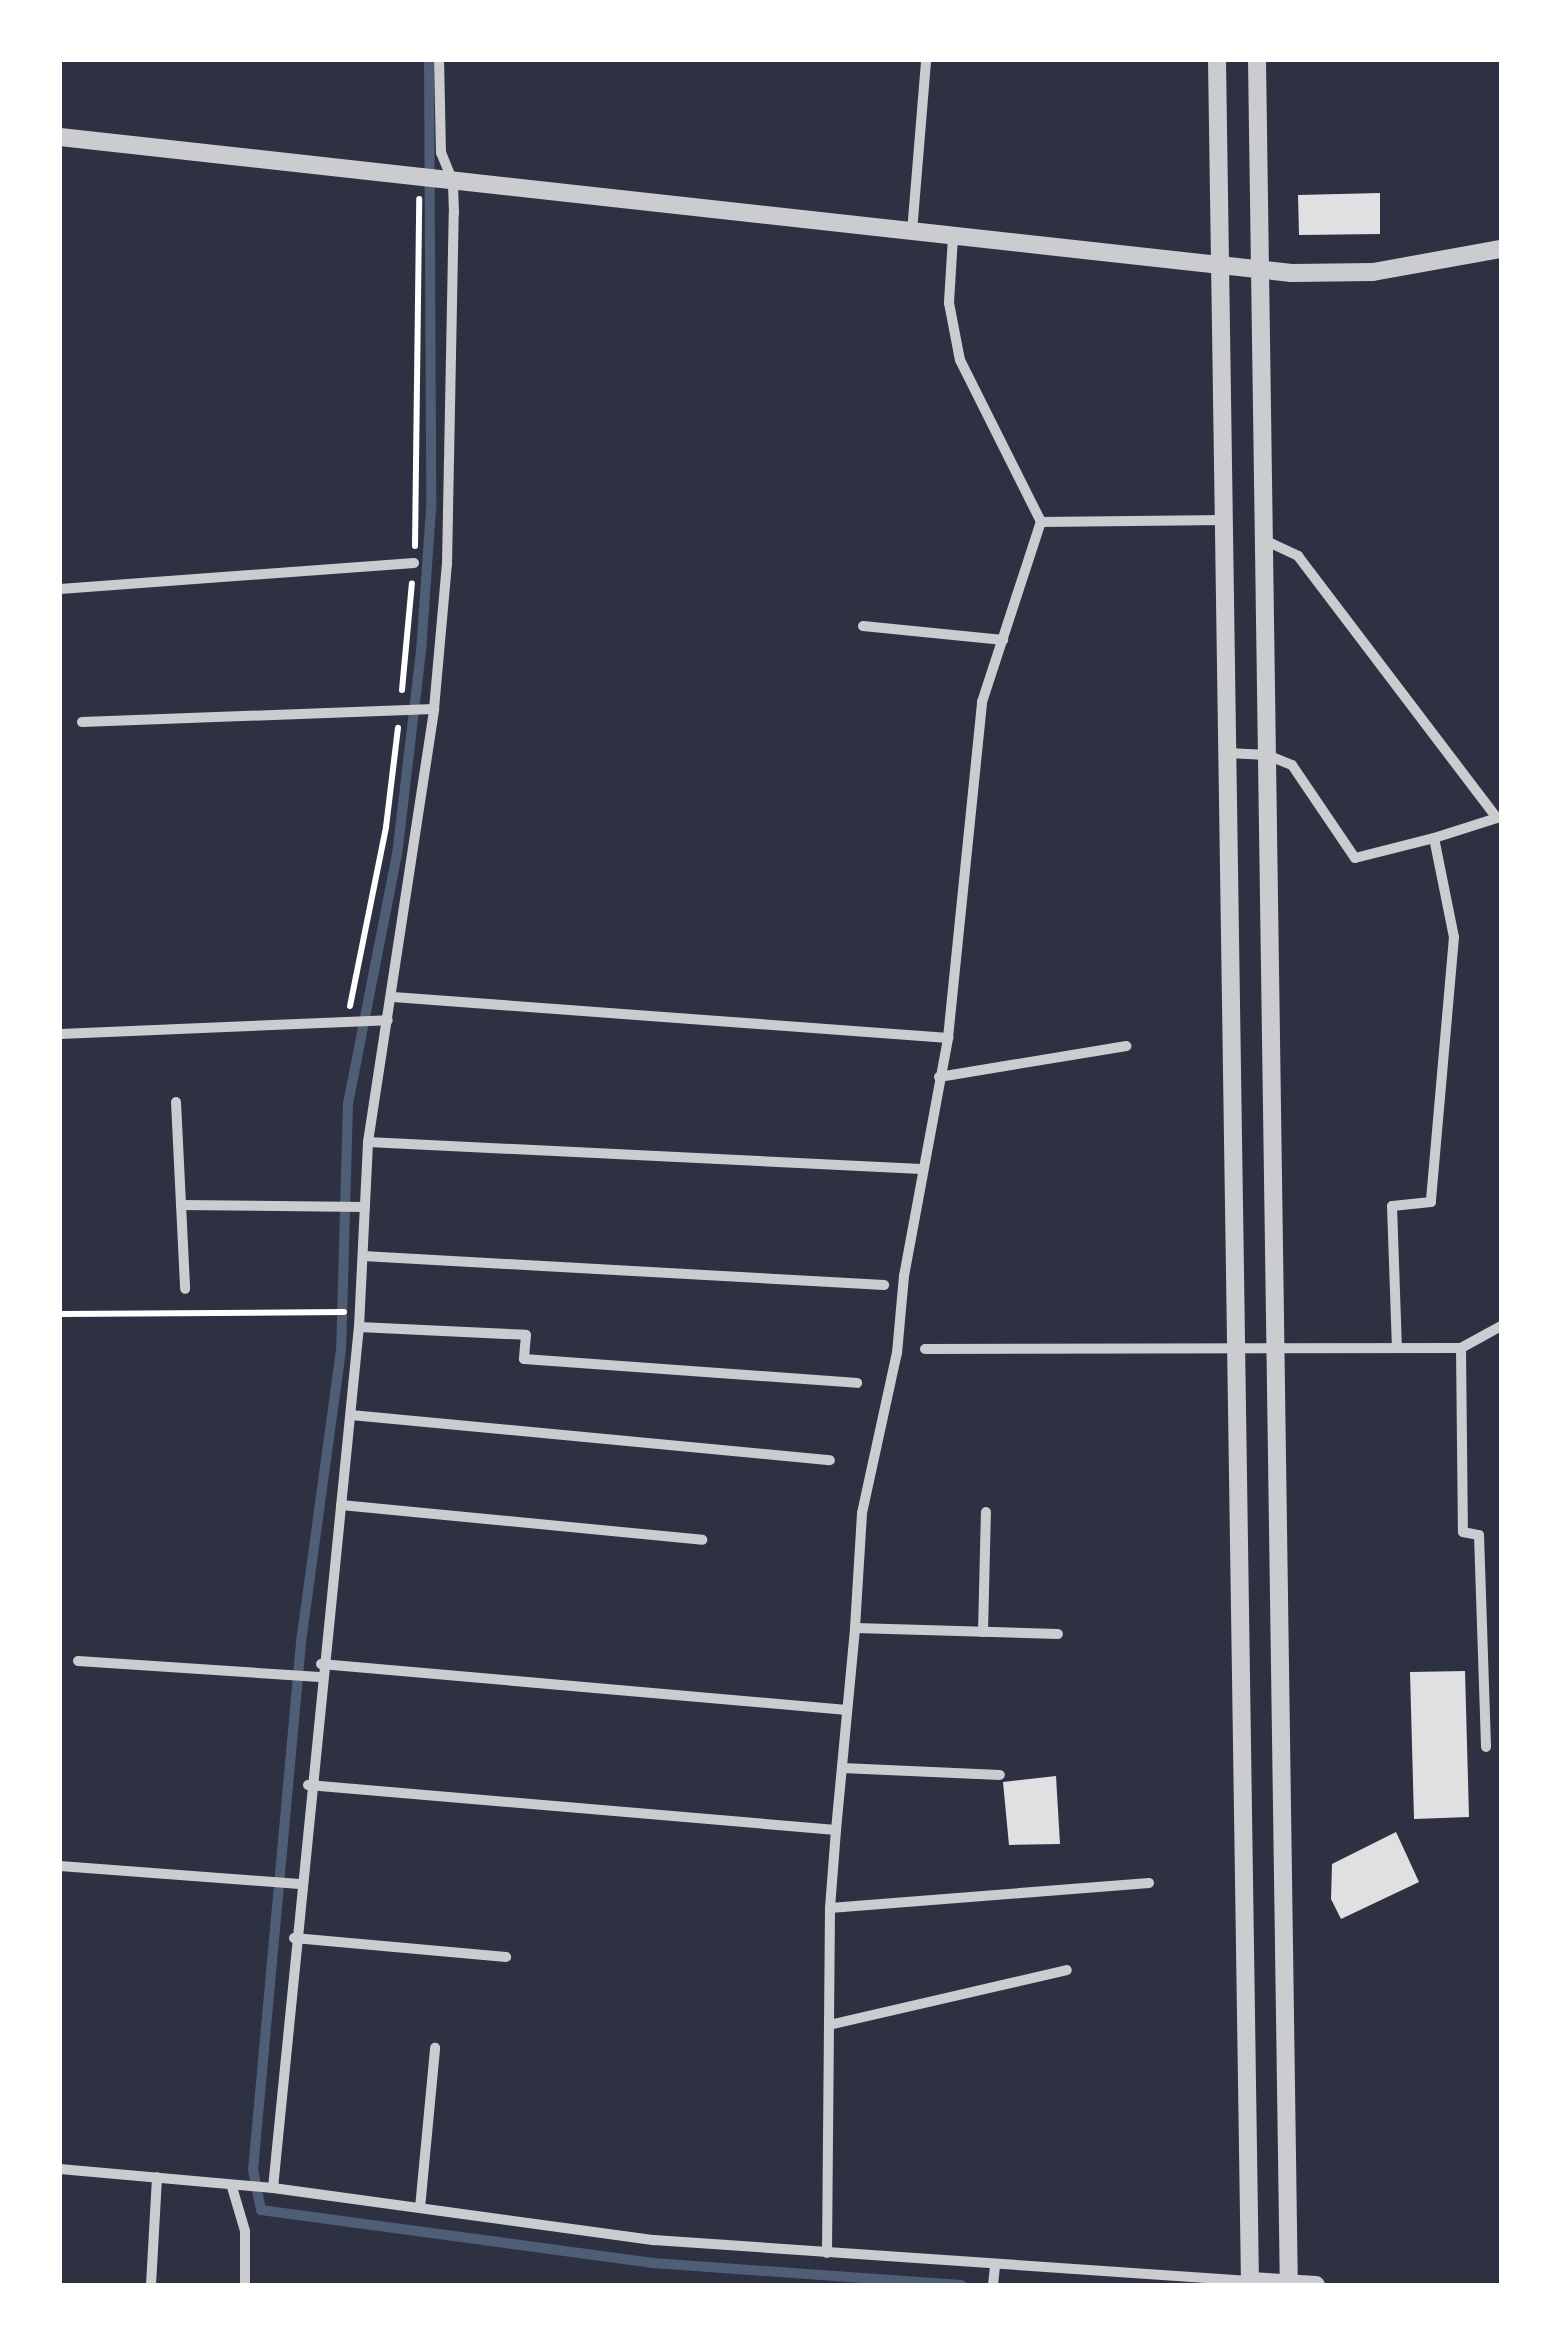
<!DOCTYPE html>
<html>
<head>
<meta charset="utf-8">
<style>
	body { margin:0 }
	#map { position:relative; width:1561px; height:2345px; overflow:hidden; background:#2d3142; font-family:"Space Grotesk",sans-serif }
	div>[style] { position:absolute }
	.stream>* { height:10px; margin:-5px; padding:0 5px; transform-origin:5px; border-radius:5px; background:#4f5d75 }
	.building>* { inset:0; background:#e0e0e3 }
	.path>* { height:6px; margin:-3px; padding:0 3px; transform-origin:3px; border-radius:3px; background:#fff }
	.minor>* { height:10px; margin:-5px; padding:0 5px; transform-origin:5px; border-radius:5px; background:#caccd0 }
	.tertiary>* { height:18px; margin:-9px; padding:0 9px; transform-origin:9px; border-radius:9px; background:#caccd0 }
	span { translate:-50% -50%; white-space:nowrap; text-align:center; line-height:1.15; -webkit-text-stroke:10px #fff; paint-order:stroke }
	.frame { position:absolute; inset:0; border:62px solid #fff; pointer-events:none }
</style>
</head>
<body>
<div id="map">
	<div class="stream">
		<div style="left:429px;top:60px;width:449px;rotate:89.7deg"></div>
		<div style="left:431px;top:509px;width:142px;rotate:94deg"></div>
		<div style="left:421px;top:651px;width:204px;rotate:96.7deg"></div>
		<div style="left:397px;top:854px;width:254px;rotate:101.1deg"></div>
		<div style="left:348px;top:1103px;width:247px;rotate:91.6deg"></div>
		<div style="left:341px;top:1350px;width:296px;rotate:97.8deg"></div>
		<div style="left:301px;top:1643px;width:529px;rotate:95.2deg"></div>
		<div style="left:253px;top:2170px;width:41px;rotate:78.7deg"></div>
		<div style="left:261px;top:2210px;width:396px;rotate:7.7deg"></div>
		<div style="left:653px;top:2263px;width:309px;rotate:4.1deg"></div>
	</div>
	<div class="building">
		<div style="clip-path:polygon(1380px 193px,1380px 234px,1299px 235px,1298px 195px)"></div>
		<div style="clip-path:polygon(1465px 1671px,1469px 1817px,1414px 1819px,1410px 1672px)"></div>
		<div style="clip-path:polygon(1056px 1776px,1060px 1844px,1009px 1845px,1003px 1782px)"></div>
		<div style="clip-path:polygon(1396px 1832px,1419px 1882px,1341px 1919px,1331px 1899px,1332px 1864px)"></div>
	</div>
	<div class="path">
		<div style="left:415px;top:546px;width:347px;rotate:-89.3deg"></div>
		<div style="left:402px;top:690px;width:107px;rotate:-84.7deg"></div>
		<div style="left:350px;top:1006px;width:183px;rotate:-78.6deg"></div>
		<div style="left:386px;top:827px;width:100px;rotate:-83.1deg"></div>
		<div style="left:60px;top:1314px;width:284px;rotate:-0.4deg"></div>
	</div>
	<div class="minor">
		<div style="left:912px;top:232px;width:173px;rotate:-85.3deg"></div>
		<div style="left:953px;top:237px;width:66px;rotate:93.5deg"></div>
		<div style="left:949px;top:303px;width:58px;rotate:79.1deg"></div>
		<div style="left:960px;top:360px;width:181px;rotate:63.4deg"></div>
		<div style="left:1041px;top:522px;width:183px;rotate:-0.6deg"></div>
		<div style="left:1264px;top:540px;width:38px;rotate:25deg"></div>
		<div style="left:1298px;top:556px;width:329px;rotate:52.8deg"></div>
		<div style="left:1497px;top:818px;width:66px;rotate:162.4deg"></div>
		<div style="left:60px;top:589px;width:355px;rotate:-4.2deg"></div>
		<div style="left:863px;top:626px;width:141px;rotate:5.7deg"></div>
		<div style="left:82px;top:722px;width:352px;rotate:-2.1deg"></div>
		<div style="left:1228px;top:753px;width:39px;rotate:3deg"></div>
		<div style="left:1267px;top:755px;width:27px;rotate:22deg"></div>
		<div style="left:1292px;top:765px;width:112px;rotate:55.9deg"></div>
		<div style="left:1355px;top:858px;width:81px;rotate:-14.2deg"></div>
		<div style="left:1434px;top:838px;width:101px;rotate:78.6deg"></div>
		<div style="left:1454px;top:937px;width:266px;rotate:95deg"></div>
		<div style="left:1431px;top:1202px;width:39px;rotate:174deg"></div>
		<div style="left:1392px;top:1206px;width:142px;rotate:88deg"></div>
		<div style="left:393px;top:997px;width:557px;rotate:4.22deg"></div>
		<div style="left:60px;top:1034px;width:328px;rotate:-2.4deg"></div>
		<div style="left:939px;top:1077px;width:190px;rotate:-9.4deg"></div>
		<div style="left:176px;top:1102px;width:187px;rotate:87.2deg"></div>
		<div style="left:368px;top:1142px;width:554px;rotate:2.8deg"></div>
		<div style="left:181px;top:1205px;width:184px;rotate:0.6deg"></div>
		<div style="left:363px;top:1256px;width:522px;rotate:3.19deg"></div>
		<div style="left:359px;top:1327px;width:167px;rotate:2.7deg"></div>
		<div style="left:526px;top:1335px;width:24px;rotate:95deg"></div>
		<div style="left:524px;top:1359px;width:334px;rotate:4.1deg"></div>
		<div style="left:1461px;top:1348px;width:184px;rotate:89.4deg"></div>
		<div style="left:1463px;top:1532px;width:16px;rotate:11deg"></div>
		<div style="left:1479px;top:1535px;width:212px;rotate:88.1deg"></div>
		<div style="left:925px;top:1349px;width:536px;rotate:-0.11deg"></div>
		<div style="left:1461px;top:1348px;width:46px;rotate:-28.8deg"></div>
		<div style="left:351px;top:1415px;width:481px;rotate:5.4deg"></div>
		<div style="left:341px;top:1505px;width:363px;rotate:5.5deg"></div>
		<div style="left:855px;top:1628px;width:115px;rotate:-86.5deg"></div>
		<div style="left:862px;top:1513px;width:164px;rotate:-77.7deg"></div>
		<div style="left:897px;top:1353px;width:77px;rotate:-84.8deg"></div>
		<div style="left:904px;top:1276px;width:242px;rotate:-79.5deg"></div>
		<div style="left:948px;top:1038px;width:338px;rotate:-84.2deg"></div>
		<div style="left:982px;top:702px;width:189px;rotate:-71.9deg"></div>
		<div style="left:983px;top:1632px;width:120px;rotate:-88.6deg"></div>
		<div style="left:78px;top:1661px;width:242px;rotate:3.8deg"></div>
		<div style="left:321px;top:1664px;width:528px;rotate:5deg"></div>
		<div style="left:842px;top:1768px;width:158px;rotate:2.5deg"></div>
		<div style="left:308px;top:1785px;width:530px;rotate:4.87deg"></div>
		<div style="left:836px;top:1830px;width:78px;rotate:94.4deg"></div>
		<div style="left:836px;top:1830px;width:203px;rotate:-84.6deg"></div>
		<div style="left:855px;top:1628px;width:203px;rotate:1.7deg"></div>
		<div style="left:60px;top:1866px;width:240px;rotate:4.3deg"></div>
		<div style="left:294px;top:1938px;width:213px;rotate:5.1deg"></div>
		<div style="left:829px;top:2025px;width:244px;rotate:-13deg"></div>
		<div style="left:60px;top:2169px;width:214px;rotate:5.1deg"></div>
		<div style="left:273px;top:2188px;width:385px;rotate:7.8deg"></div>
		<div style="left:654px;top:2240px;width:597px;rotate:3.94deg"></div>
		<div style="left:232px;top:2187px;width:46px;rotate:73.5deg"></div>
		<div style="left:245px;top:2231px;width:54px;rotate:90deg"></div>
		<div style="left:273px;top:2188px;width:865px;rotate:-84.3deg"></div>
		<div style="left:359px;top:1327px;width:185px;rotate:-87.2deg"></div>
		<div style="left:368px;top:1142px;width:438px;rotate:-81.3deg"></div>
		<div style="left:434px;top:709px;width:146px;rotate:-84.9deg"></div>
		<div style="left:447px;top:564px;width:351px;rotate:-88.9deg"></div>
		<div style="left:454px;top:213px;width:31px;rotate:-92deg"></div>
		<div style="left:453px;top:182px;width:31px;rotate:-112deg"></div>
		<div style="left:441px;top:153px;width:93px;rotate:-91.2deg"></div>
		<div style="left:420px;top:2208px;width:161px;rotate:-84.6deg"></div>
		<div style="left:827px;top:2253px;width:345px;rotate:-89.5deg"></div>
		<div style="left:830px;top:1908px;width:320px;rotate:-4.5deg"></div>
		<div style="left:151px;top:2285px;width:108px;rotate:-86.8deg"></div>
		<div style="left:993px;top:2285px;width:20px;rotate:-84deg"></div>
	</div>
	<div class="tertiary">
		<div style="left:1217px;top:60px;width:2225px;rotate:89.15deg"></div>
		<div style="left:1257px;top:60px;width:2225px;rotate:89.18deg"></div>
		<div style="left:60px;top:137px;width:1239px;rotate:6.3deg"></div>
		<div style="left:1292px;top:273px;width:81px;rotate:-0.7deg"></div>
		<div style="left:1373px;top:272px;width:130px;rotate:-10.2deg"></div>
		<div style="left:1250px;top:2281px;width:66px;rotate:3.5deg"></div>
	</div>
	<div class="frame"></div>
</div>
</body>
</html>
